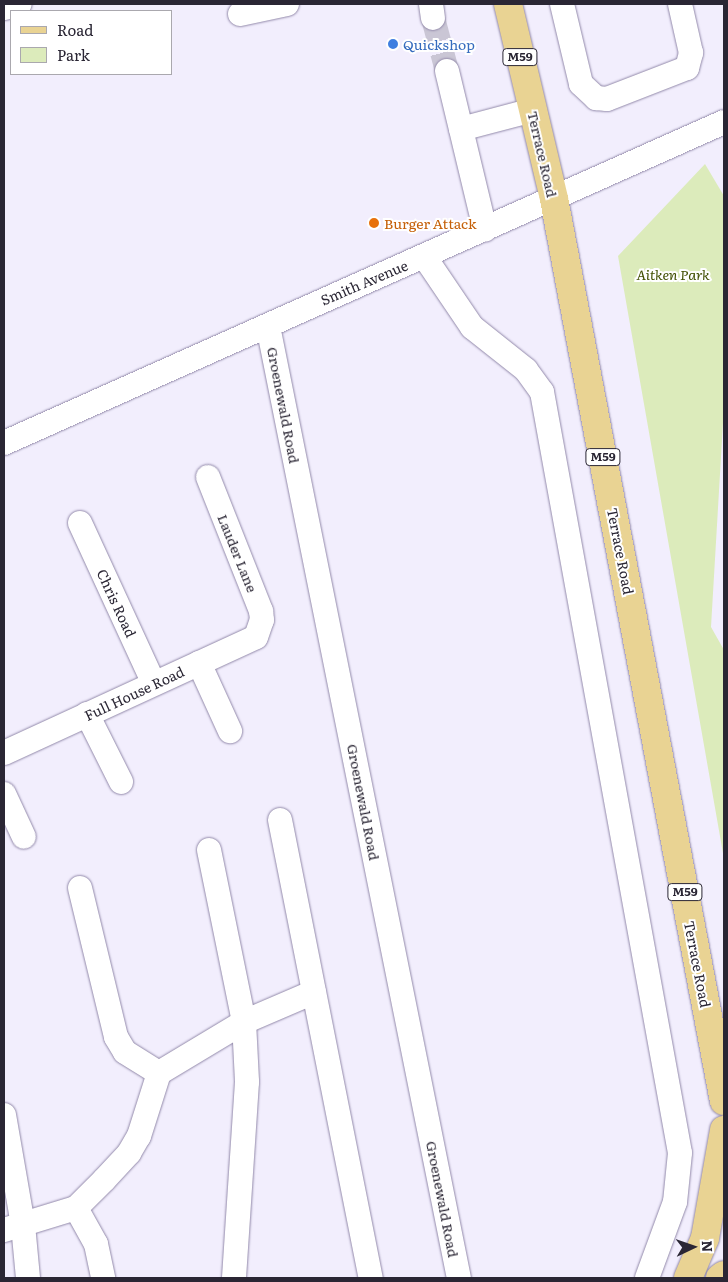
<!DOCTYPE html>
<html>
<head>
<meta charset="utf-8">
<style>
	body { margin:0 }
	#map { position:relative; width:728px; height:1282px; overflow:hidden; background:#f2eefd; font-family:Literata,serif }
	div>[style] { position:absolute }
	.green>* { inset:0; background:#dcebbb }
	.minor-tunnel>* { height:24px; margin-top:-12px; transform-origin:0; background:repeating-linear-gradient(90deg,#cac6d5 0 24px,transparent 0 36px) }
	.roads { filter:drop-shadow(0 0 1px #9289aa) drop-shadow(0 0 1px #9289aa) }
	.minor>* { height:24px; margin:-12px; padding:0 12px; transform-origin:12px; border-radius:12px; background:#fff }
	.major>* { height:28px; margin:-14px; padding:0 14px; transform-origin:14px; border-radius:14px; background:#e9d393 }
	.dots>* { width:14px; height:14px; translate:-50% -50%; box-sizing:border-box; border:2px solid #fff; border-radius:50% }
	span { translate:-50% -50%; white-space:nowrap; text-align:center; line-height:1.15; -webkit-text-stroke:4px #fff; paint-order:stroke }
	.shield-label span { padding:1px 4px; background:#fff; border:1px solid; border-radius:4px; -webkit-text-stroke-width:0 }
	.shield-label { font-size:12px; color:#2a2634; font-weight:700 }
	.shop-label { font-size:14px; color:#366cbe }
	.left { translate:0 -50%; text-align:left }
	.street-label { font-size:14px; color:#2a2634 }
	.food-label { font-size:14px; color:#c56008 }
	.park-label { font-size:14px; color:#404f00; font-style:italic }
	.frame { position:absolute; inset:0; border:5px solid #2a2634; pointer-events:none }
	.legend { position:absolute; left:10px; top:10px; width:162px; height:65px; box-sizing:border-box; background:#fff; border:1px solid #aaa8ae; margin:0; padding:6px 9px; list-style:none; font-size:15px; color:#2a2634 }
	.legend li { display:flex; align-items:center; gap:10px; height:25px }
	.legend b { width:25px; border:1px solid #aaa8ae }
	.north { position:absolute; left:668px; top:1222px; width:50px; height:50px; -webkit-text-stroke:4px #fff; paint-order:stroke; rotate:87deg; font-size:14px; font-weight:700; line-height:20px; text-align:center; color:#2a2634 }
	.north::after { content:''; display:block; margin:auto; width:18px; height:22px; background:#2a2634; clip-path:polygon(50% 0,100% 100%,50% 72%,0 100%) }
</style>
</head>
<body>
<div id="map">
	<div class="green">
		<div style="clip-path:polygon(705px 164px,724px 196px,724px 406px,711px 627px,724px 650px,724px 859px,618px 256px)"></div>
	</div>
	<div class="minor-tunnel">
		<div style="left:433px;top:18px;width:55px;rotate:75.2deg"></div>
	</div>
	<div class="roads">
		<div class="minor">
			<div style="left:431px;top:4px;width:14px;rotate:82deg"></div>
			<div style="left:562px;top:4px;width:82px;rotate:76.6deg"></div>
			<div style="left:581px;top:84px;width:21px;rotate:43deg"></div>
			<div style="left:596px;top:98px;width:11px;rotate:5deg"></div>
			<div style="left:607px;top:99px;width:86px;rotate:-21.2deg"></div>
			<div style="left:687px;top:68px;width:16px;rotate:-75deg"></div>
			<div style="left:691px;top:53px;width:50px;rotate:-102.7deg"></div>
			<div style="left:4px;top:8px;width:16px;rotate:-14deg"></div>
			<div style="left:240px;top:14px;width:48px;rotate:-12deg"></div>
			<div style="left:447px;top:71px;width:163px;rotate:76.5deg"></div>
			<div style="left:461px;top:129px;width:74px;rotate:-14.8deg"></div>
			<div style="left:424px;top:256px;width:86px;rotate:55.9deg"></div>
			<div style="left:472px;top:327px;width:69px;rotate:38.5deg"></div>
			<div style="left:526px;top:370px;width:27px;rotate:54deg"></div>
			<div style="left:542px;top:392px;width:773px;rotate:79.72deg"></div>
			<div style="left:680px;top:1153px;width:49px;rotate:95.8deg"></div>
			<div style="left:675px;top:1202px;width:81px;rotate:110.2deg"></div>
			<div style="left:268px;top:326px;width:971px;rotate:78.66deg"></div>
			<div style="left:4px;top:443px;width:788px;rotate:-24.03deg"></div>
			<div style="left:80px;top:523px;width:175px;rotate:65.3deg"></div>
			<div style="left:199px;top:663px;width:75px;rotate:65.5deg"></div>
			<div style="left:87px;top:714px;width:76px;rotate:63.4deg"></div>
			<div style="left:4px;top:753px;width:277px;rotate:-24.7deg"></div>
			<div style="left:256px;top:637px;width:18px;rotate:-71deg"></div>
			<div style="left:262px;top:620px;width:9px;rotate:-96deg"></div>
			<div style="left:261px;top:611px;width:144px;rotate:-111.6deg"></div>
			<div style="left:4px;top:794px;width:47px;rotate:65.1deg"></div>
			<div style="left:280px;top:820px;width:467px;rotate:78.8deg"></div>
			<div style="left:209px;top:850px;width:176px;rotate:78.5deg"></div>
			<div style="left:244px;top:1022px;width:60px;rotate:87.1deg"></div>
			<div style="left:247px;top:1082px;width:196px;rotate:93.8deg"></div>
			<div style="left:80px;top:888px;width:153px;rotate:76.4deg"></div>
			<div style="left:116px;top:1037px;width:17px;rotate:59deg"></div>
			<div style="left:125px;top:1052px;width:40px;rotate:32deg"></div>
			<div style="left:4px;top:1115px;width:112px;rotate:80.2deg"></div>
			<div style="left:23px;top:1225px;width:53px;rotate:84.6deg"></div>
			<div style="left:76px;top:1208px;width:41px;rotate:60.9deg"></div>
			<div style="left:96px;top:1244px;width:35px;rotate:78deg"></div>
			<div style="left:4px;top:1230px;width:75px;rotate:-17deg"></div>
			<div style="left:76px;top:1208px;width:40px;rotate:-45deg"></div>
			<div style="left:104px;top:1180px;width:37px;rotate:-47deg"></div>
			<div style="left:129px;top:1153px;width:20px;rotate:-60deg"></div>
			<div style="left:139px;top:1136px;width:66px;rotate:-72.4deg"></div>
			<div style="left:159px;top:1073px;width:99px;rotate:-31deg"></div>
			<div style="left:244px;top:1022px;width:76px;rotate:-23.2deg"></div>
		</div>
		<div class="major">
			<div style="left:508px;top:4px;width:200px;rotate:76.7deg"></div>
			<div style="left:554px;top:199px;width:918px;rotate:79.33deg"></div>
			<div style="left:688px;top:1278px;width:43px;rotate:-67deg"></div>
			<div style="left:705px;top:1238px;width:110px;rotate:-80deg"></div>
			<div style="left:720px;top:1278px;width:5px;rotate:-37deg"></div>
		</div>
	</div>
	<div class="dots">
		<div style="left:393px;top:44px;background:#3f7fe0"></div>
		<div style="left:374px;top:223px;background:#e8710a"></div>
	</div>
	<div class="shield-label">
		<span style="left:520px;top:57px">M59</span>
		<span style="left:603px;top:457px">M59</span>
		<span style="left:685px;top:892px">M59</span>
	</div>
	<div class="shop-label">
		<span class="left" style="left:403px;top:44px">Quickshop</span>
	</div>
	<div class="street-label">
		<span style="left:543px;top:154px;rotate:77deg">Terrace Road</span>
		<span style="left:364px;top:282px;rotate:-23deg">Smith Avenue</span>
		<span style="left:284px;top:405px;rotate:79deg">Groenewald Road</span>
		<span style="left:621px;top:551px;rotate:79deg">Terrace Road</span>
		<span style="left:238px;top:553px;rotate:68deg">Lauder Lane</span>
		<span style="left:117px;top:603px;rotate:65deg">Chris Road</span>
		<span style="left:134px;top:693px;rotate:-25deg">Full House Road</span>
		<span style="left:364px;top:802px;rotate:79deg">Groenewald Road</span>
		<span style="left:698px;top:964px;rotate:79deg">Terrace Road</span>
		<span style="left:443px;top:1199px;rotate:79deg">Groenewald Road</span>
	</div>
	<div class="food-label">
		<span class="left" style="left:384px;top:223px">Burger Attack</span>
	</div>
	<div class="park-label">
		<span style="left:673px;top:274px">Aitken Park</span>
	</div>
	<div class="frame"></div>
	<ul class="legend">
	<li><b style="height:6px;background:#e9d393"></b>Road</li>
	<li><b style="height:14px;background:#dcebbb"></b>Park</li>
	</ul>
	<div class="north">N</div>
</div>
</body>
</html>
